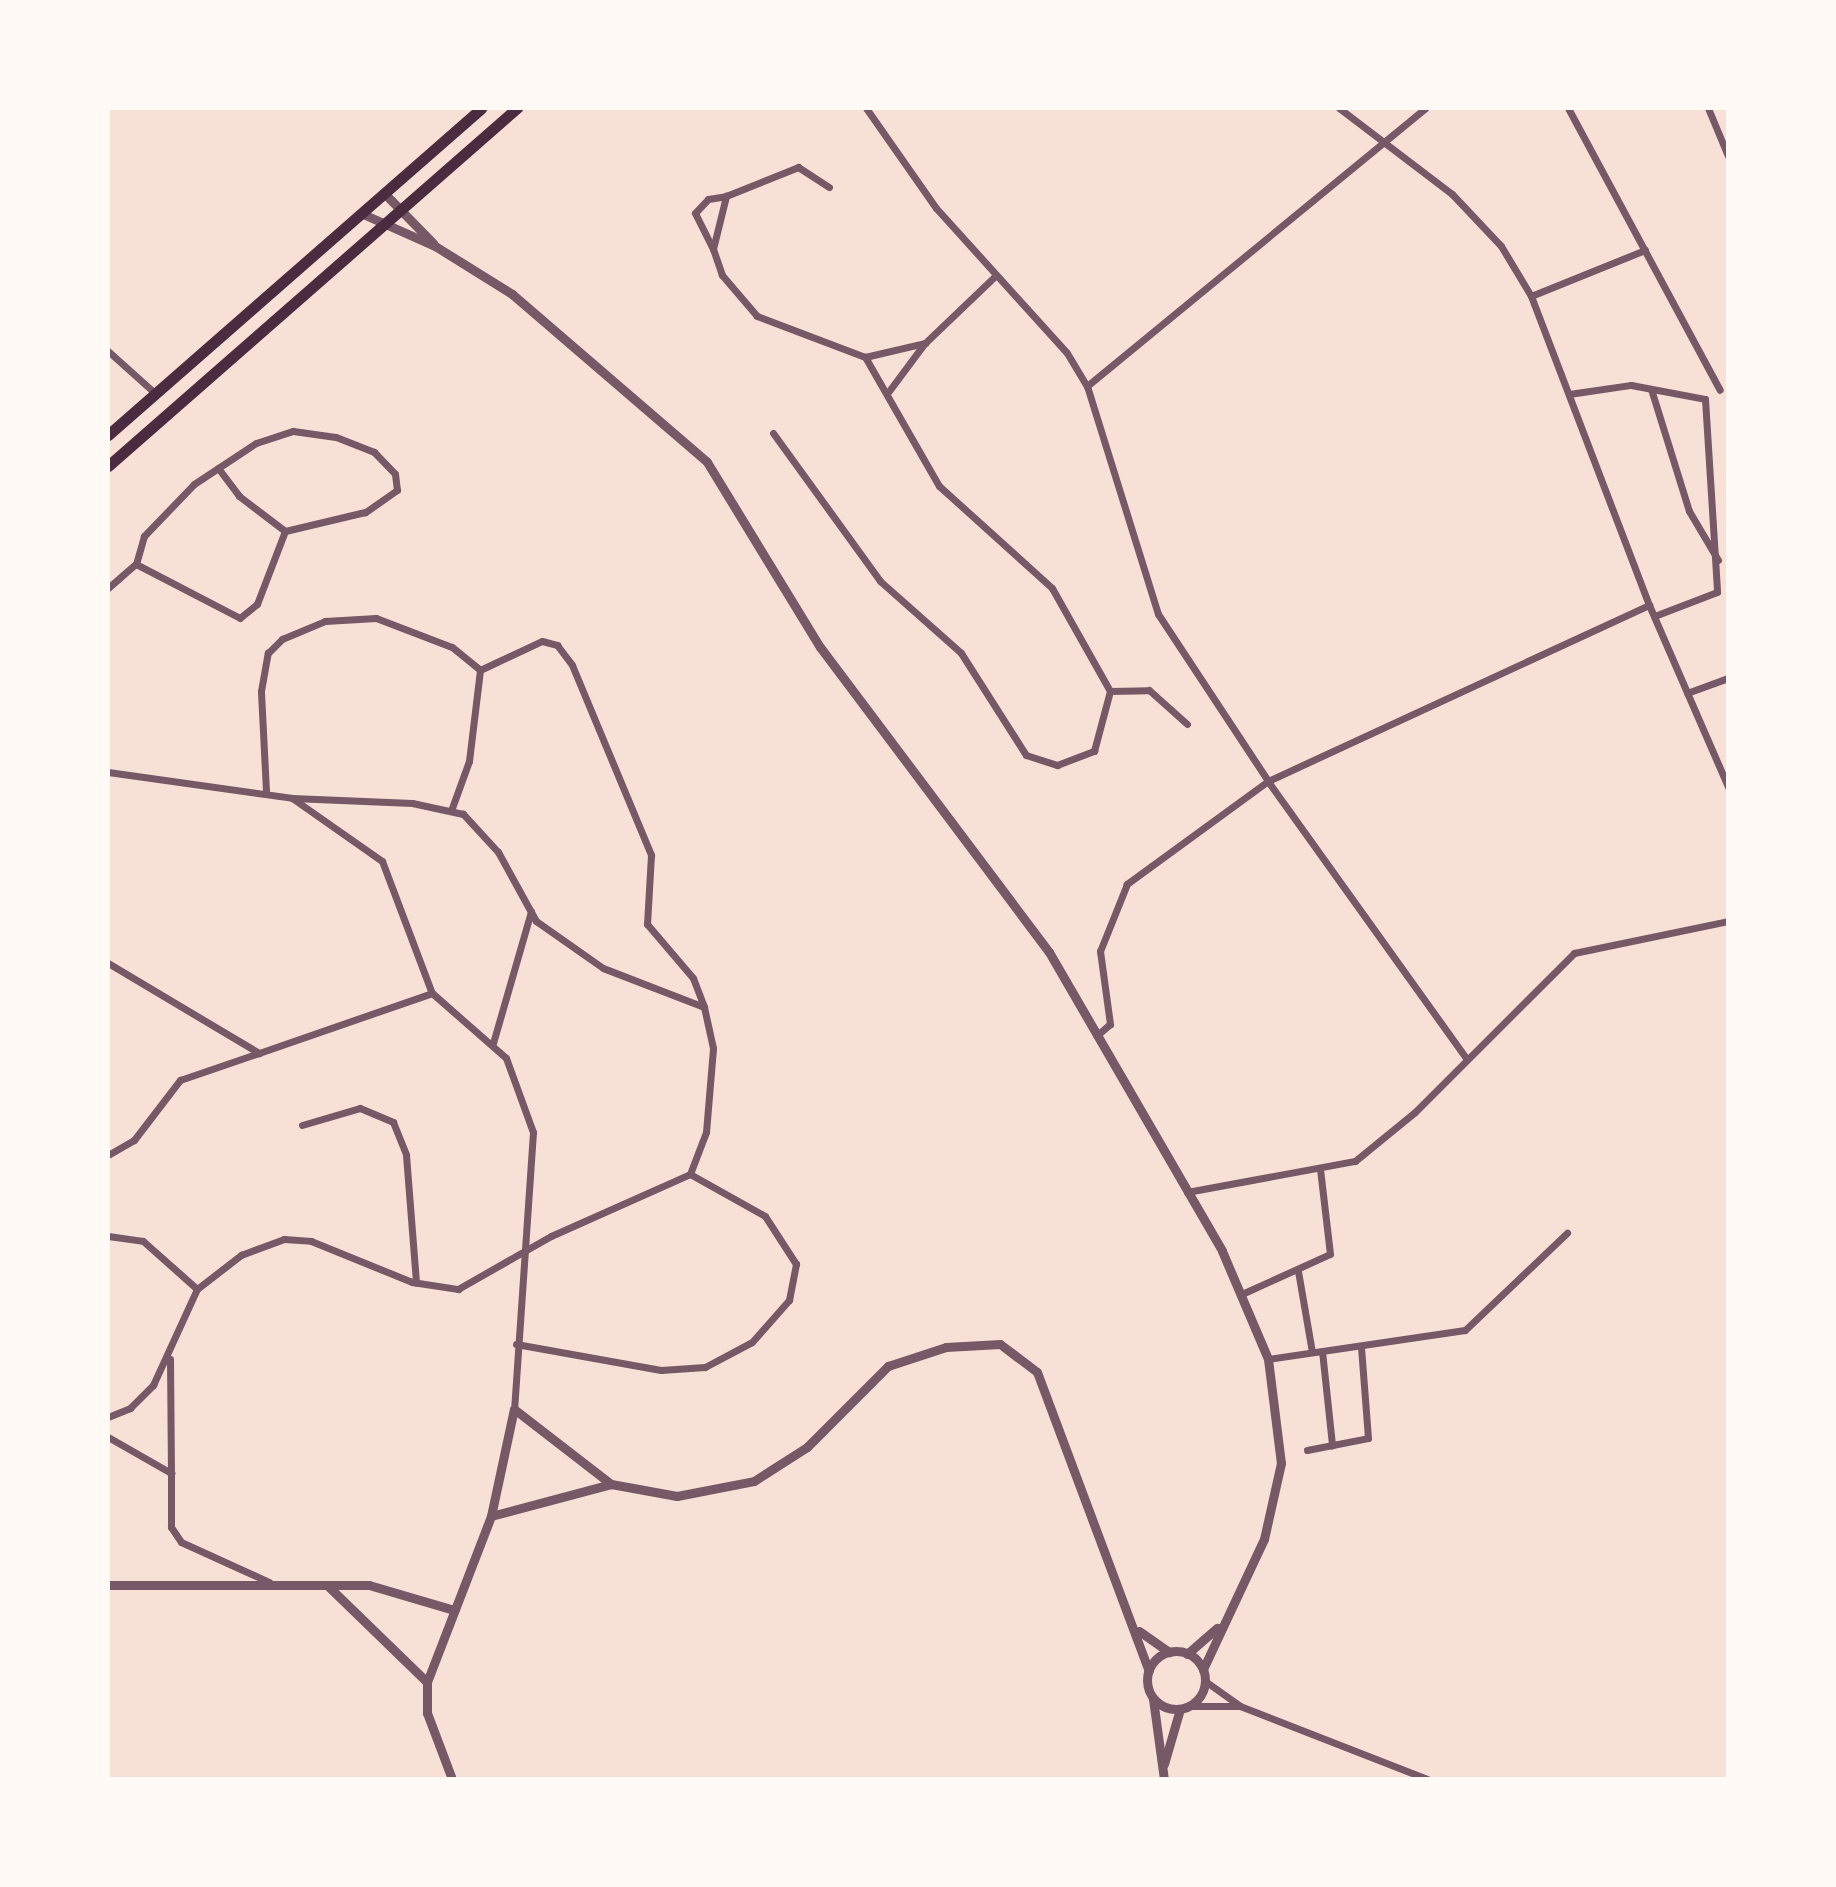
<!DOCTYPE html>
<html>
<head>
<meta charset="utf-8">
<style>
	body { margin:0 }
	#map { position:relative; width:1836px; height:1887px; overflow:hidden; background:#f7e1d7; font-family:"IBM Plex Sans",sans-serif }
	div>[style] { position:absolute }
	.minor>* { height:7px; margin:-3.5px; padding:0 3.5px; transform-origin:3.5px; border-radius:3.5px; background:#755966 }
	.tertiary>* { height:9px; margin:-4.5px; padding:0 4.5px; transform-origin:4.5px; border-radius:4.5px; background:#755966 }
	.tertiary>.ring { margin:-4.5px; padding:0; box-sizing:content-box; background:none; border:9px solid #755966; border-radius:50% }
	.secondary>* { height:11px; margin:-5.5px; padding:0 5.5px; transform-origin:5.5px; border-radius:5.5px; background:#4a2c40 }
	span { translate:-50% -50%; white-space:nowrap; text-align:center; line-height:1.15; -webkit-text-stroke:8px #fffaf5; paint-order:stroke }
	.frame { position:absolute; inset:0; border:110px solid #fffaf5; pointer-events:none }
</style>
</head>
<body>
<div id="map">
	<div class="minor">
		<div style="left:866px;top:108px;width:122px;rotate:55deg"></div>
		<div style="left:936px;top:208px;width:195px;rotate:47.9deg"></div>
		<div style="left:1067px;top:353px;width:39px;rotate:59deg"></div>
		<div style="left:1087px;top:386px;width:239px;rotate:72.7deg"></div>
		<div style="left:1158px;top:614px;width:200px;rotate:56.6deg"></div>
		<div style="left:1268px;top:781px;width:175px;rotate:143.9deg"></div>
		<div style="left:1127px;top:884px;width:72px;rotate:111.9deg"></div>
		<div style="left:1100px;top:951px;width:74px;rotate:82.2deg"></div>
		<div style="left:1110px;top:1024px;width:18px;rotate:139deg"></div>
		<div style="left:1339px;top:108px;width:142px;rotate:37.3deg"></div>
		<div style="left:1452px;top:194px;width:71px;rotate:46.7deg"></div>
		<div style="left:1501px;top:246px;width:58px;rotate:59deg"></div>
		<div style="left:1531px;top:296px;width:331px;rotate:69.1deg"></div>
		<div style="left:1649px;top:605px;width:198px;rotate:66.5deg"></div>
		<div style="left:1568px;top:108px;width:320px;rotate:61.7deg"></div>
		<div style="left:1708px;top:108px;width:52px;rotate:67.4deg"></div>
		<div style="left:713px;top:249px;width:40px;rotate:-116.6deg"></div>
		<div style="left:695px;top:213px;width:19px;rotate:-47deg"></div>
		<div style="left:708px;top:199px;width:18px;rotate:-9deg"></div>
		<div style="left:1531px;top:296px;width:123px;rotate:-22deg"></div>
		<div style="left:108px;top:351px;width:64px;rotate:41.9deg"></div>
		<div style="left:865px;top:357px;width:62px;rotate:-13.1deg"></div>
		<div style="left:925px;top:343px;width:97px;rotate:-43.7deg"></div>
		<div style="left:1087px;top:386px;width:438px;rotate:-39.4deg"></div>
		<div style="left:1651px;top:389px;width:128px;rotate:72.7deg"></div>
		<div style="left:1689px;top:511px;width:57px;rotate:59.4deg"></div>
		<div style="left:889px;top:391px;width:59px;rotate:-53.3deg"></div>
		<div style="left:1569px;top:394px;width:63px;rotate:-8.3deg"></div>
		<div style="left:1631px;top:385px;width:75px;rotate:10.7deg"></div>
		<div style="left:1705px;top:399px;width:193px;rotate:86.4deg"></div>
		<div style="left:1717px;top:592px;width:67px;rotate:159.1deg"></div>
		<div style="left:293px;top:431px;width:43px;rotate:7.9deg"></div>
		<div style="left:336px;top:437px;width:41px;rotate:21.5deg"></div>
		<div style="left:374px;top:452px;width:30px;rotate:46deg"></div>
		<div style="left:395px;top:474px;width:16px;rotate:83deg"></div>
		<div style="left:397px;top:490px;width:39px;rotate:145deg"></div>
		<div style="left:365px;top:512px;width:82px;rotate:166.6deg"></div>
		<div style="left:285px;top:531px;width:78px;rotate:111deg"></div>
		<div style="left:257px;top:604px;width:22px;rotate:141deg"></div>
		<div style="left:240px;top:618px;width:117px;rotate:-152.6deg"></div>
		<div style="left:136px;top:564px;width:29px;rotate:-74deg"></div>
		<div style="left:144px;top:536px;width:72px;rotate:-46.1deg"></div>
		<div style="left:194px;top:484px;width:74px;rotate:-33.5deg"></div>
		<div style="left:256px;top:443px;width:39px;rotate:-18deg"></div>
		<div style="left:773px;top:433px;width:183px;rotate:54.1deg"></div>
		<div style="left:880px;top:581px;width:108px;rotate:41.6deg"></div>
		<div style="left:961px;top:653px;width:121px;rotate:57.5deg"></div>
		<div style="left:1026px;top:755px;width:33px;rotate:18deg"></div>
		<div style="left:1057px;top:765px;width:40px;rotate:-21deg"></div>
		<div style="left:1094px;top:751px;width:62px;rotate:-75.1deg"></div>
		<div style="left:1110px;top:691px;width:118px;rotate:-119.4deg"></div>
		<div style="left:1052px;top:588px;width:152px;rotate:-137.9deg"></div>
		<div style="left:939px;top:486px;width:149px;rotate:-119.8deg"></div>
		<div style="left:865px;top:357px;width:116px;rotate:-159.2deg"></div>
		<div style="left:757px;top:316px;width:54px;rotate:-130.5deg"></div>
		<div style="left:722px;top:275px;width:28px;rotate:-109deg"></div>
		<div style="left:713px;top:249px;width:55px;rotate:-76.2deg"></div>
		<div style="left:726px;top:196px;width:78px;rotate:-21.9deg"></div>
		<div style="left:798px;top:167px;width:37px;rotate:33deg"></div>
		<div style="left:218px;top:468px;width:35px;rotate:53deg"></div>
		<div style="left:239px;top:496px;width:58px;rotate:37.3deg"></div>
		<div style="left:108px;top:588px;width:37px;rotate:-41deg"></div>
		<div style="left:480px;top:670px;width:68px;rotate:-25.1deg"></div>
		<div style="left:542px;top:641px;width:16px;rotate:15deg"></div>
		<div style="left:557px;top:645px;width:25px;rotate:53deg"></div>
		<div style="left:572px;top:665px;width:206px;rotate:67.4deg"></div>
		<div style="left:651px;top:855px;width:69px;rotate:93.3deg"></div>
		<div style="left:647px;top:924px;width:71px;rotate:49.6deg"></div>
		<div style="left:693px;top:978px;width:31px;rotate:69deg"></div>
		<div style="left:1110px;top:691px;width:39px;rotate:-1deg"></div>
		<div style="left:1149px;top:690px;width:51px;rotate:41.8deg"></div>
		<div style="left:1687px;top:693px;width:44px;rotate:-20.1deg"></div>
		<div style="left:108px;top:772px;width:186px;rotate:8deg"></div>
		<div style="left:292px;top:798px;width:110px;rotate:35deg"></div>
		<div style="left:382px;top:861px;width:141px;rotate:69.3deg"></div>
		<div style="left:432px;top:993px;width:98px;rotate:41.3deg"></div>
		<div style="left:506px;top:1058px;width:79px;rotate:70deg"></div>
		<div style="left:533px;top:1132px;width:278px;rotate:93.9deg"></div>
		<div style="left:266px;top:791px;width:100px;rotate:-92.9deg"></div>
		<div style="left:261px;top:691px;width:39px;rotate:-80deg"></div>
		<div style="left:268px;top:653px;width:20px;rotate:-45deg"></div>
		<div style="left:282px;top:639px;width:47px;rotate:-22.7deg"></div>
		<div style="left:325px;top:621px;width:51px;rotate:-3.4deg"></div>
		<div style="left:376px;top:618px;width:81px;rotate:20.9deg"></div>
		<div style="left:452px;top:647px;width:36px;rotate:39deg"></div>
		<div style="left:480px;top:670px;width:92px;rotate:96.9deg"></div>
		<div style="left:469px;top:761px;width:50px;rotate:109.9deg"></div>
		<div style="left:108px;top:963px;width:176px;rotate:30.8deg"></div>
		<div style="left:259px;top:1053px;width:183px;rotate:-19.1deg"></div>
		<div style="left:493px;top:1043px;width:137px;rotate:-73.9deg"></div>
		<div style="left:1466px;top:1058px;width:340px;rotate:-125.6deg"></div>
		<div style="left:1268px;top:781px;width:420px;rotate:-24.8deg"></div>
		<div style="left:302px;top:1125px;width:60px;rotate:-16.3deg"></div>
		<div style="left:360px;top:1108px;width:36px;rotate:23deg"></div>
		<div style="left:393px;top:1122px;width:35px;rotate:68deg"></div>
		<div style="left:406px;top:1155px;width:128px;rotate:85.5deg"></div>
		<div style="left:108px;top:1155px;width:30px;rotate:-30deg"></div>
		<div style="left:134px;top:1140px;width:76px;rotate:-52.5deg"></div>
		<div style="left:180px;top:1080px;width:83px;rotate:-18.9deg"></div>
		<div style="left:1187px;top:1192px;width:171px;rotate:-10.5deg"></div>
		<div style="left:1355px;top:1161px;width:77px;rotate:-39.2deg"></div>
		<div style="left:1415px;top:1112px;width:225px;rotate:-45deg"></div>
		<div style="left:1574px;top:953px;width:157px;rotate:-11.7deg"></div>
		<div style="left:108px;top:1236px;width:35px;rotate:8deg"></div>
		<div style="left:143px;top:1241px;width:72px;rotate:41.6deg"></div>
		<div style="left:1298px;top:1271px;width:82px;rotate:80.2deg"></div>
		<div style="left:1244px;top:1293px;width:94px;rotate:-24.4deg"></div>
		<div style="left:1330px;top:1254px;width:86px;rotate:-96.7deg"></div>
		<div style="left:516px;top:1344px;width:147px;rotate:10.2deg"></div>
		<div style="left:661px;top:1370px;width:44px;rotate:-3.9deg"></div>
		<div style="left:705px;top:1367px;width:53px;rotate:-28deg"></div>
		<div style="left:752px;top:1342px;width:56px;rotate:-48.6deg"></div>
		<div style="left:789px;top:1300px;width:37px;rotate:-79deg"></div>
		<div style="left:796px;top:1264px;width:57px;rotate:-122.9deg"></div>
		<div style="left:765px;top:1216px;width:86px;rotate:-150.8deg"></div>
		<div style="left:1322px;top:1351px;width:95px;rotate:83.9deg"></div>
		<div style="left:170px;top:1359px;width:114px;rotate:89.5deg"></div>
		<div style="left:1268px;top:1359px;width:199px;rotate:-8.4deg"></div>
		<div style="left:1465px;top:1330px;width:141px;rotate:-43.6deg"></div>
		<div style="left:108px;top:1417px;width:24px;rotate:-22deg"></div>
		<div style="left:130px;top:1408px;width:33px;rotate:-45deg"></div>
		<div style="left:153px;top:1385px;width:106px;rotate:-65.4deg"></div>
		<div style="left:197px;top:1289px;width:56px;rotate:-37.7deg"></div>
		<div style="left:241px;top:1255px;width:46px;rotate:-20.4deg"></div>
		<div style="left:284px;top:1239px;width:27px;rotate:4deg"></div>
		<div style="left:311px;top:1241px;width:109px;rotate:22.1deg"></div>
		<div style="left:412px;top:1282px;width:47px;rotate:8.7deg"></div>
		<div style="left:458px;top:1289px;width:107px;rotate:-29.7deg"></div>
		<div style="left:551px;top:1236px;width:152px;rotate:-24deg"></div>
		<div style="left:690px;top:1174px;width:45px;rotate:-69.1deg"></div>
		<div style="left:706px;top:1132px;width:84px;rotate:-85.2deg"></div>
		<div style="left:713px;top:1048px;width:42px;rotate:-102.4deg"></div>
		<div style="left:704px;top:1007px;width:108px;rotate:-158.9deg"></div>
		<div style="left:603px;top:968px;width:82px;rotate:-145deg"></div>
		<div style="left:536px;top:921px;width:79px;rotate:-118.8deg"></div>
		<div style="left:498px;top:852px;width:52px;rotate:-132.6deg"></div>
		<div style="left:463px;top:814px;width:52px;rotate:-167.8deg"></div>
		<div style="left:412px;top:803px;width:120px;rotate:-177.6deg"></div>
		<div style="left:108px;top:1437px;width:73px;rotate:29.7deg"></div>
		<div style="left:171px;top:1473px;width:54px;rotate:90deg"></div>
		<div style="left:171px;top:1527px;width:18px;rotate:56deg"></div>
		<div style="left:181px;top:1542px;width:97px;rotate:24.4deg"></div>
		<div style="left:1307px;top:1450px;width:62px;rotate:-11.1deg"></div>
		<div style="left:1368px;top:1438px;width:92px;rotate:-94.4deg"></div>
		<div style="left:1205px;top:1681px;width:43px;rotate:35.5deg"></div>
		<div style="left:1240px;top:1706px;width:201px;rotate:21.3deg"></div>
		<div style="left:1189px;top:1706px;width:48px"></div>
	</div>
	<div class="tertiary">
		<div style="left:385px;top:194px;width:69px;rotate:45.6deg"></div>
		<div style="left:363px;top:214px;width:79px;rotate:24deg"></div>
		<div style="left:435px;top:246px;width:91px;rotate:31.9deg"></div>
		<div style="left:512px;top:294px;width:257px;rotate:40.7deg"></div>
		<div style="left:707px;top:462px;width:217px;rotate:58.6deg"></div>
		<div style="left:820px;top:647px;width:381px;rotate:53.1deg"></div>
		<div style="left:1049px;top:952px;width:345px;rotate:59.9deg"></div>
		<div style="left:1222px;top:1251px;width:117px;rotate:66.9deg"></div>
		<div style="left:1268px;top:1359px;width:105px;rotate:82.9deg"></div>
		<div style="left:1281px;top:1463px;width:78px;rotate:102.6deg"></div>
		<div style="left:1264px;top:1539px;width:144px;rotate:115.1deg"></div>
		<div style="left:514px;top:1409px;width:123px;rotate:37.7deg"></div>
		<div style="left:491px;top:1516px;width:124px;rotate:-14.9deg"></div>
		<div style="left:611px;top:1484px;width:67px;rotate:10.3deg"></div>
		<div style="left:677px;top:1496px;width:78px;rotate:-11deg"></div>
		<div style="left:754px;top:1481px;width:63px;rotate:-32.7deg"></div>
		<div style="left:807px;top:1447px;width:115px;rotate:-45deg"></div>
		<div style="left:888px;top:1366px;width:61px;rotate:-18.1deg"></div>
		<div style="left:946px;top:1347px;width:54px;rotate:-3.2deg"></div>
		<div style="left:1000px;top:1344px;width:46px;rotate:37.1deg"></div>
		<div style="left:1037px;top:1372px;width:319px;rotate:69.5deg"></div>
		<div style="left:108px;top:1585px;width:261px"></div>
		<div style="left:369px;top:1585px;width:89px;rotate:16.4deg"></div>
		<div style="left:329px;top:1587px;width:136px;rotate:44.1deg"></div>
		<div style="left:1139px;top:1631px;width:37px;rotate:35deg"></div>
		<div class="ring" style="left:1147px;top:1651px;width:49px;height:49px"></div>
		<div style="left:1187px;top:1654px;width:40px;rotate:-41deg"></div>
		<div style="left:1153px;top:1699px;width:81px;rotate:82.2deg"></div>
		<div style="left:1164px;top:1764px;width:57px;rotate:-73.8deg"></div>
		<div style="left:452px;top:1779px;width:71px;rotate:-110.7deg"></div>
		<div style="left:427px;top:1713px;width:31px;rotate:-90deg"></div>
		<div style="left:427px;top:1682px;width:178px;rotate:-68.9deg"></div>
		<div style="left:491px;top:1516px;width:109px;rotate:-77.9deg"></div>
	</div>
	<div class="secondary">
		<div style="left:108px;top:435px;width:496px;rotate:-41.2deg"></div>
		<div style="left:108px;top:466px;width:544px;rotate:-41.2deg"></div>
	</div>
	<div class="frame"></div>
</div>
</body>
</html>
